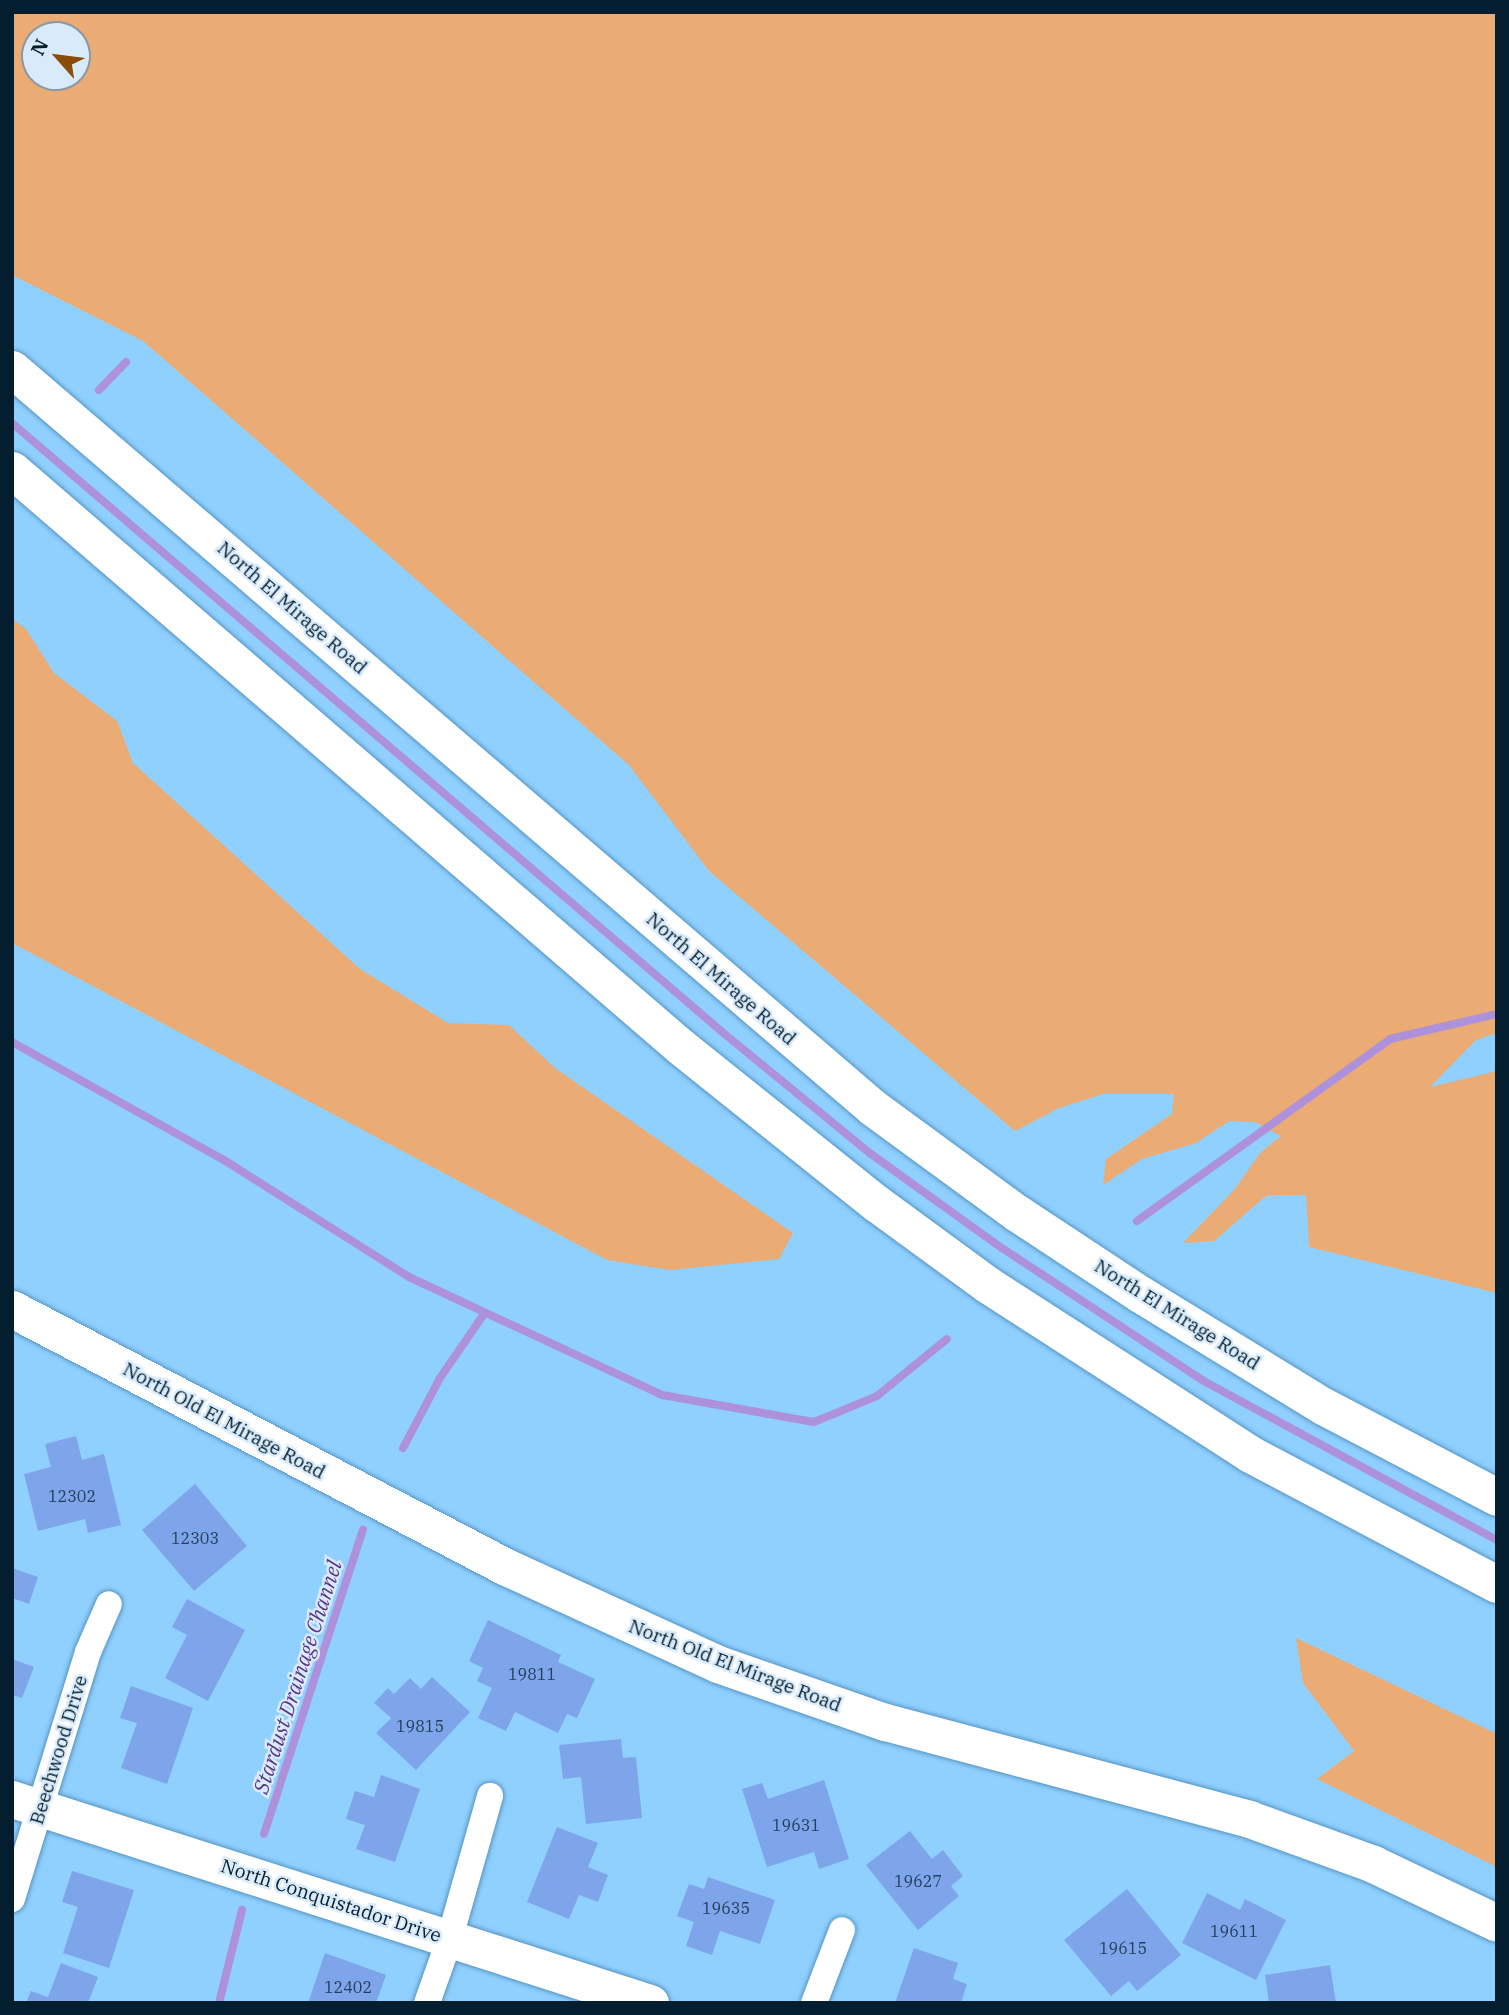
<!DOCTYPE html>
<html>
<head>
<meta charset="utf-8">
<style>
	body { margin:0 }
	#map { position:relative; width:1509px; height:2015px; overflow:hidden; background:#90d0ff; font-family:"IBM Plex Serif",serif }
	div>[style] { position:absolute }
	.green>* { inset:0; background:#ebab74 }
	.stream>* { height:8px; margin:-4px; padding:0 4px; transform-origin:4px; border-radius:4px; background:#ad91da }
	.building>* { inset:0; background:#7ea5e9 }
	.roads { filter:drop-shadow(0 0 2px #5695c1) drop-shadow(0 0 2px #5695c1) }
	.street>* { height:26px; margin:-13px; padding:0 13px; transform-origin:13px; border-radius:13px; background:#fff }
	.secondary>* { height:37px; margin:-18.5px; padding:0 18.5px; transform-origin:18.5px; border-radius:18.5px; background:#fff }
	span { translate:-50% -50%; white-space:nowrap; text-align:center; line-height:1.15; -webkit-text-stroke:5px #d9ebfa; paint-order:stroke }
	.number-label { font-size:16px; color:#22405e }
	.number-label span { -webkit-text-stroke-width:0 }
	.street-label { font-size:19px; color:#041e2f }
	.water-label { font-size:21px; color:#593389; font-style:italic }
	.frame { position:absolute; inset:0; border:14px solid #041e2f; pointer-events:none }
	.north { position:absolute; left:21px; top:21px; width:70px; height:70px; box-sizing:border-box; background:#d9ebfa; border:2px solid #8499a9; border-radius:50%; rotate:298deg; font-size:19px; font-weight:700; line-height:28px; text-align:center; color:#041e2f }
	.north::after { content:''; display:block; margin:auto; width:24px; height:32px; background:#894d09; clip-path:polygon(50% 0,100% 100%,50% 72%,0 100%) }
</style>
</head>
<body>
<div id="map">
	<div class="green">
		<div style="clip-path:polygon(evenodd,12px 12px,1497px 12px,1497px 1033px,1476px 1040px,1430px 1087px,1497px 1071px,1497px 1293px,1309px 1247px,1306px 1195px,1267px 1195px,1214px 1241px,1183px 1243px,1234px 1190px,1261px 1152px,1281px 1136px,1255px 1122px,1229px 1121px,1196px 1143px,1142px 1159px,1103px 1185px,1106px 1159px,1172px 1114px,1174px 1094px,1103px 1094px,1059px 1108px,1015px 1131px,709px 871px,629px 765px,143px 341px,12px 275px,12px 12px,35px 35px,77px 35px,77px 77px,35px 77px,35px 35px)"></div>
		<div style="clip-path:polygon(12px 619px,26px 629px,54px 673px,117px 721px,133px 763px,360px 969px,448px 1023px,509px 1025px,555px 1068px,793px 1233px,779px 1259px,670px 1270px,607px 1260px,12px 943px)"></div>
		<div style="clip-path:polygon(1296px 1638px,1497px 1734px,1497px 1867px,1317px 1779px,1354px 1751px,1303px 1683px)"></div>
	</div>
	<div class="stream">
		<div style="left:99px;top:390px;width:39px;rotate:-46deg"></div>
		<div style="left:12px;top:423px;width:934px;rotate:40.61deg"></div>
		<div style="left:721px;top:1031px;width:194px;rotate:39.4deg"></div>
		<div style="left:871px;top:1154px;width:161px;rotate:35.7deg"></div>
		<div style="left:1002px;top:1248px;width:240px;rotate:33.4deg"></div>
		<div style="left:1202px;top:1380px;width:336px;rotate:28.5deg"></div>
		<div style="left:12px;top:1042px;width:243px;rotate:29.1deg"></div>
		<div style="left:224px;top:1160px;width:219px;rotate:32.3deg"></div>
		<div style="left:409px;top:1277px;width:279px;rotate:25deg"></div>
		<div style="left:662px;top:1395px;width:154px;rotate:10.1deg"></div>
		<div style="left:814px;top:1422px;width:68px;rotate:-22.4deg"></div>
		<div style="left:877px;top:1396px;width:90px;rotate:-39.2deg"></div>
		<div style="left:1137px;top:1221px;width:312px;rotate:-35.7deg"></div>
		<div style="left:1390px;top:1039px;width:110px;rotate:-13.2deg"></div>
		<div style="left:403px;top:1448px;width:79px;rotate:-62.1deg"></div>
		<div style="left:440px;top:1378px;width:78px;rotate:-55.5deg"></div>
		<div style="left:264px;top:1834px;width:320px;rotate:-72deg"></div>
		<div style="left:219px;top:2003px;width:96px;rotate:-76.1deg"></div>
	</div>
	<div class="building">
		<div style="clip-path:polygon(76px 1436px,82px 1460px,104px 1454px,121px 1525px,88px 1533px,85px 1519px,38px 1531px,24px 1474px,51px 1467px,45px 1444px)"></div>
		<div style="clip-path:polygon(195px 1484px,247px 1546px,194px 1591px,142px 1530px)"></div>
		<div style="clip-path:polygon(12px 1568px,38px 1577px,29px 1604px,12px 1598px)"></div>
		<div style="clip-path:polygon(187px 1599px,245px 1630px,208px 1701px,165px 1678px,187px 1635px,172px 1627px)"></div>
		<div style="clip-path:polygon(488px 1620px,561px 1655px,558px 1662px,595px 1679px,577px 1718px,567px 1714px,558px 1733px,515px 1712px,506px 1731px,478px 1718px,492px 1688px,477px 1681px,483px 1668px,469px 1661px)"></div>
		<div style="clip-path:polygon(12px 1659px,34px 1667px,22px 1698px,12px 1695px)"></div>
		<div style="clip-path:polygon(432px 1677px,470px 1712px,416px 1770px,376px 1733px,391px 1718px,374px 1703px,388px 1688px,394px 1694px,410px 1678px,421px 1689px)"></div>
		<div style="clip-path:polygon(131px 1686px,193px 1708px,167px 1784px,121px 1768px,137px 1723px,120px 1718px)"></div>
		<div style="clip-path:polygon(621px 1739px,623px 1758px,636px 1757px,642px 1818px,586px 1824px,581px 1777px,563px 1779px,559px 1745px)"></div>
		<div style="clip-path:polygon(381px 1775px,420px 1789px,395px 1862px,356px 1849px,365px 1825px,346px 1819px,355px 1791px,374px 1797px)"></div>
		<div style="clip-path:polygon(824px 1780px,849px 1859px,819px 1869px,814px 1852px,767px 1867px,742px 1789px,762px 1783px,768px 1799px)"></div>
		<div style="clip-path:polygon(557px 1827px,598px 1843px,588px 1867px,608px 1875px,598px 1902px,579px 1895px,569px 1919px,527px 1902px)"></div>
		<div style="clip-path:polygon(910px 1831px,932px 1859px,943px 1850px,963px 1876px,951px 1886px,959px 1896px,918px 1930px,866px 1865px)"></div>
		<div style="clip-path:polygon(72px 1871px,134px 1890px,109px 1968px,63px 1953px,78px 1907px,62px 1902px)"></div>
		<div style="clip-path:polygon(708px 1877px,775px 1900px,760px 1944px,720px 1931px,712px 1955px,686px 1946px,694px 1922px,677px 1916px,689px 1884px,704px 1889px)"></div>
		<div style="clip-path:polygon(1127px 1889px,1181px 1955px,1137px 1991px,1129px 1981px,1111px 1996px,1064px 1940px)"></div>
		<div style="clip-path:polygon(1207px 1893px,1240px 1910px,1245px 1899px,1286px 1920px,1256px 1980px,1182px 1943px)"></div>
		<div style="clip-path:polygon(914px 1948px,958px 1963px,953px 1979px,967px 1984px,961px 2003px,895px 2003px)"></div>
		<div style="clip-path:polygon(325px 1953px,386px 1975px,376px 2003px,308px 2003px)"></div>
		<div style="clip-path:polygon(61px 1963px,98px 1977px,88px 2003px,26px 2003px,31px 1991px,48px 1997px)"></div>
		<div style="clip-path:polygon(1330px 1965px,1336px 2003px,1269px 2003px,1265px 1975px)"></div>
	</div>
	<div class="roads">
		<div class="street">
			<div style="left:12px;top:1899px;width:258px;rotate:-72.9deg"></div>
			<div style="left:88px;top:1652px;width:52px;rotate:-66.4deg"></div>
			<div style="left:427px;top:2003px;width:66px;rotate:-70.5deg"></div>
			<div style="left:449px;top:1941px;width:151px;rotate:-74.2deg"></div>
			<div style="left:814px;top:2003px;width:78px;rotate:-69deg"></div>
		</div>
		<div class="secondary">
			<div style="left:12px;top:369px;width:1133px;rotate:40.63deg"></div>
			<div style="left:872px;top:1107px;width:180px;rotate:36.2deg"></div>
			<div style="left:1017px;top:1213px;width:147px;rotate:33.4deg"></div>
			<div style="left:1140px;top:1294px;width:215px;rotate:31.5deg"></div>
			<div style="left:1323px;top:1406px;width:196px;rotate:27.6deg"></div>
			<div style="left:12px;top:470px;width:883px;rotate:40.78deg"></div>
			<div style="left:681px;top:1047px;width:250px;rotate:38.7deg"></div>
			<div style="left:876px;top:1203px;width:139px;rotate:36.2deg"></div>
			<div style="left:988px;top:1285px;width:312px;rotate:32.8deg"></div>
			<div style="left:1250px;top:1454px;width:279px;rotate:27.8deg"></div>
			<div style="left:12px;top:1309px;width:557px;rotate:27.58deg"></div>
			<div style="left:506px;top:1567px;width:233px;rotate:24.6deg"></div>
			<div style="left:718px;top:1664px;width:177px;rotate:19.2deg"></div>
			<div style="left:885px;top:1722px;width:377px;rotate:14.9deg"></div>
			<div style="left:1249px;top:1819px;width:132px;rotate:19.9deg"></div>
			<div style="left:1373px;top:1864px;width:137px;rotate:25.4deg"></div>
			<div style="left:12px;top:1799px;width:670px;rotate:17.73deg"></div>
		</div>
	</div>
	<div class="number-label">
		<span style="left:72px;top:1496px">12302</span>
		<span style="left:195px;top:1538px">12303</span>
		<span style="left:532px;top:1674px">19811</span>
		<span style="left:420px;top:1726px">19815</span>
		<span style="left:796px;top:1825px">19631</span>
		<span style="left:918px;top:1881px">19627</span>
		<span style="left:726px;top:1908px">19635</span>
		<span style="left:1234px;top:1931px">19611</span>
		<span style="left:1123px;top:1948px">19615</span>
		<span style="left:348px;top:1987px">12402</span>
	</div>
	<div class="street-label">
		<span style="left:292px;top:608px;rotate:41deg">North El Mirage Road</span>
		<span style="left:721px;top:979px;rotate:41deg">North El Mirage Road</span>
		<span style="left:1177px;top:1315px;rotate:32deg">North El Mirage Road</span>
		<span style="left:224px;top:1421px;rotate:28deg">North Old El Mirage Road</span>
		<span style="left:735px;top:1666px;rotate:21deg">North Old El Mirage Road</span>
		<span style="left:59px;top:1750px;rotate:-73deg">Beechwood Drive</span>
		<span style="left:331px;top:1901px;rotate:18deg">North Conquistador Drive</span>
	</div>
	<div class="water-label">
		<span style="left:297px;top:1677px;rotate:-72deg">Stardust Drainage Channel</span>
	</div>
	<div class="frame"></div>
	<div class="north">N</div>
</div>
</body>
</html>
